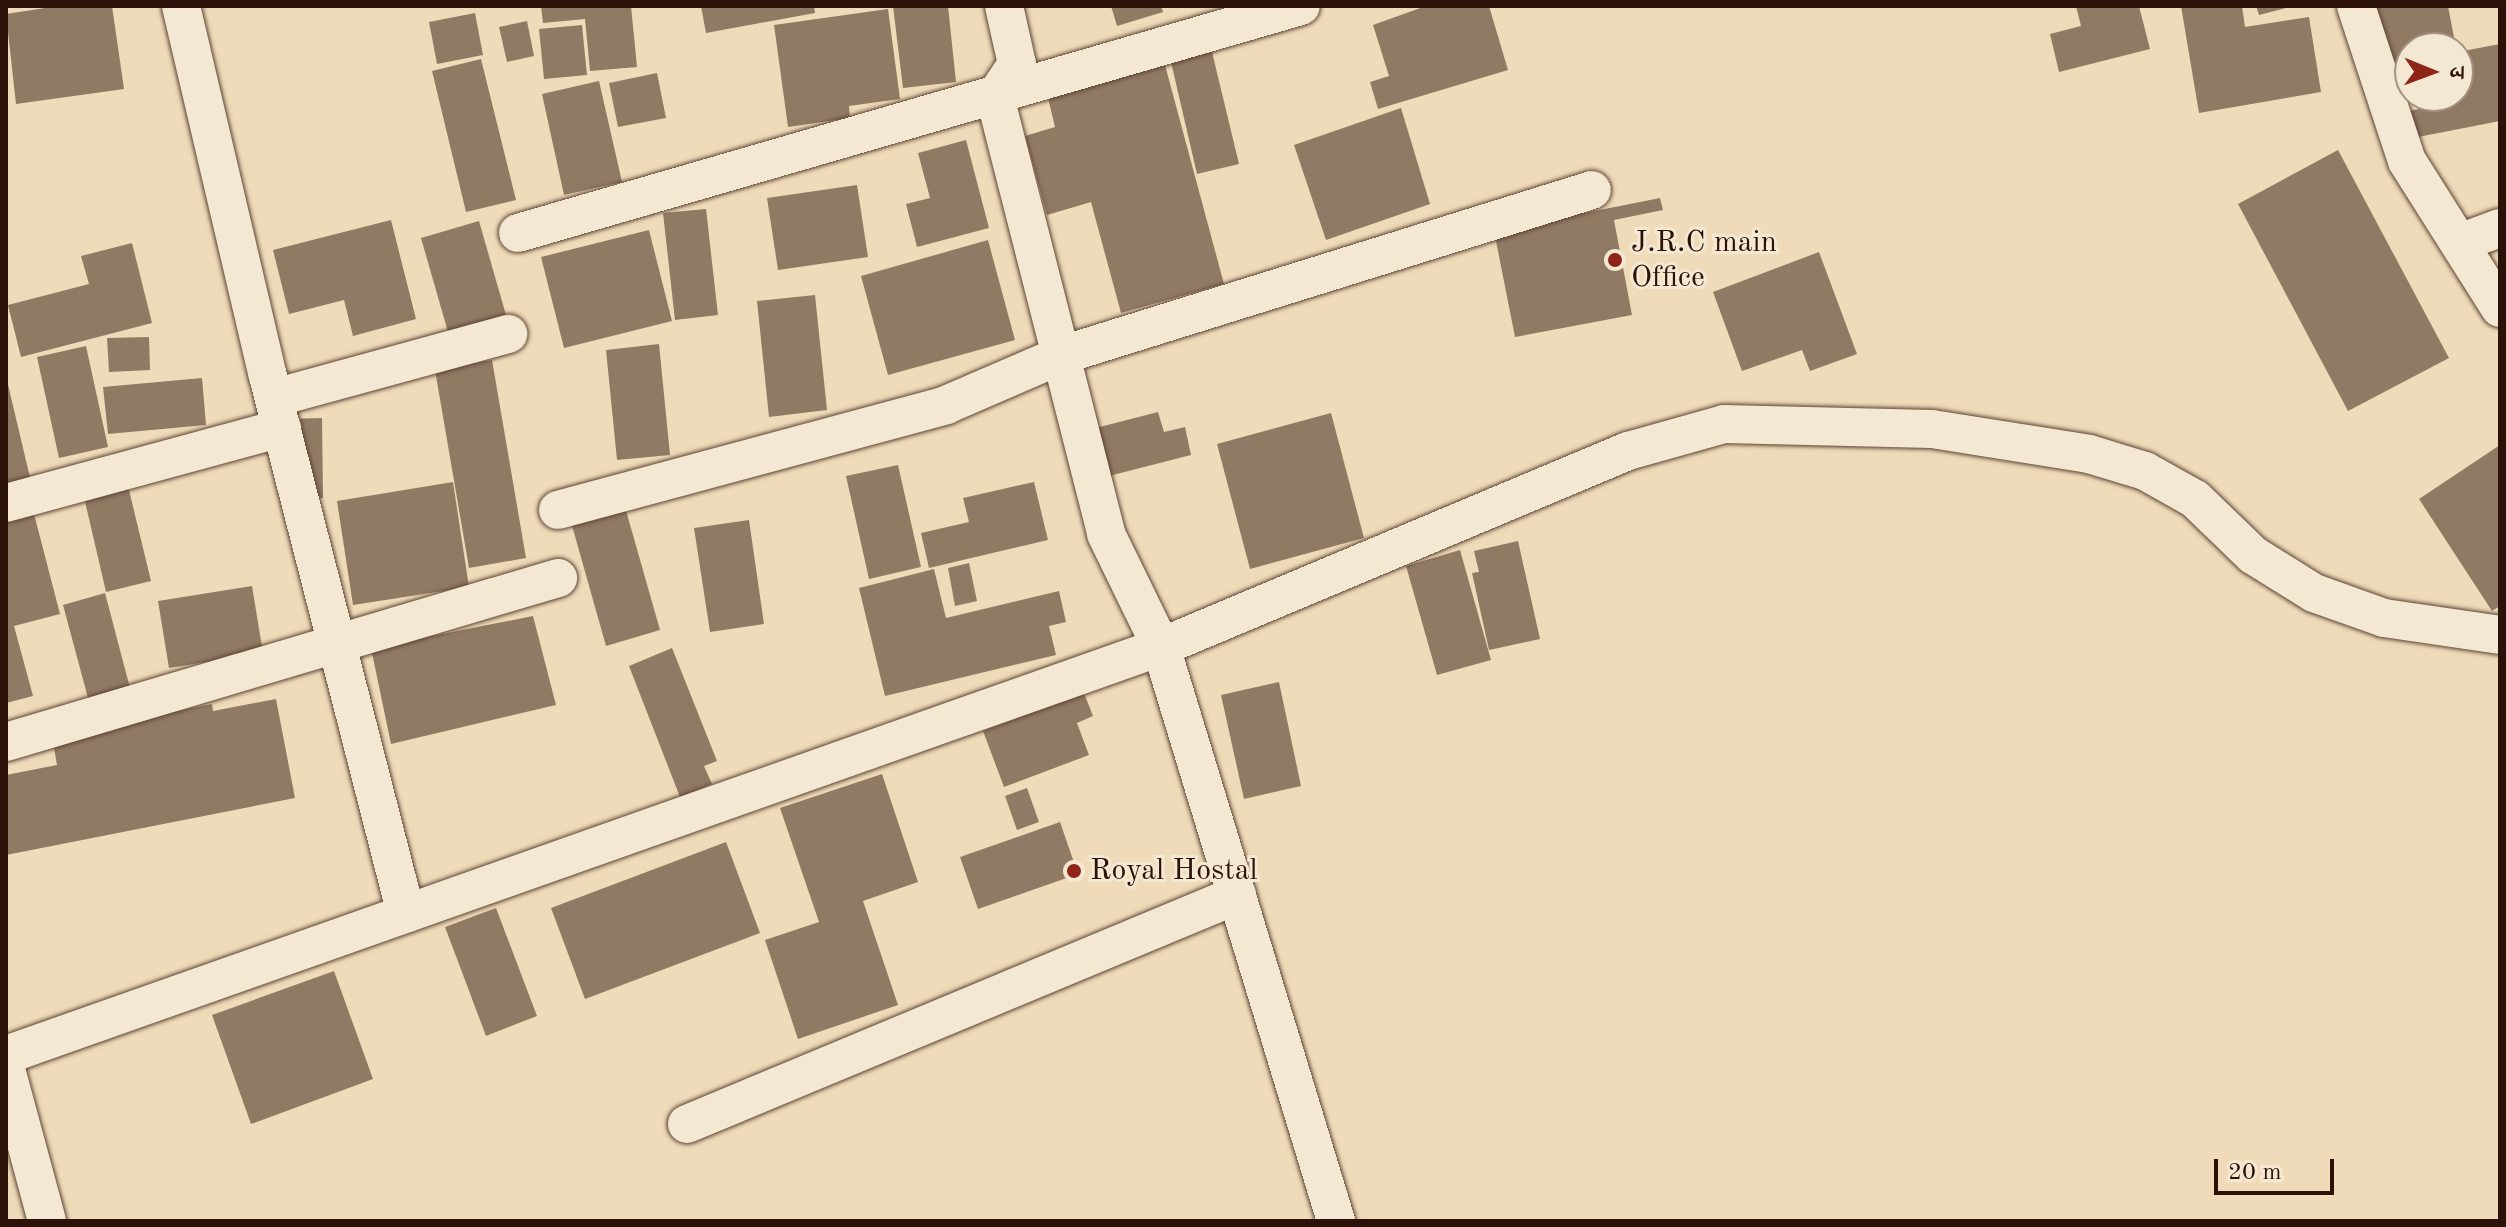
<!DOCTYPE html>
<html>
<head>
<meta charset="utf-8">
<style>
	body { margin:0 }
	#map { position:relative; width:2506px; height:1227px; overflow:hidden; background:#efdbba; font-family:"Old Standard TT","Noto Serif Devanagari",serif }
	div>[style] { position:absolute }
	.building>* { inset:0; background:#917a64 }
	.roads { filter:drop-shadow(0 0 2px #5c4434) drop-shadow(0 0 2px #5c4434) }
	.street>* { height:38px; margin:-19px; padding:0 19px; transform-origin:19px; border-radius:19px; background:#f5e8d2 }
	.dots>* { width:22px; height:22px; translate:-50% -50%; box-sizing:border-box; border:4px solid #f5e8d2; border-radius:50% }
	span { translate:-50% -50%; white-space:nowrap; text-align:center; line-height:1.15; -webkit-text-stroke:6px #f5e8d2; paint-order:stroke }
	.poi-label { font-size:30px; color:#2b1107 }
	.left { translate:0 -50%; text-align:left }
	.frame { position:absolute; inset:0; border:8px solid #2b1107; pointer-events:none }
	.north { position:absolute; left:2394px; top:32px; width:80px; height:80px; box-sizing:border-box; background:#f5e8d2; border:2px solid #a49281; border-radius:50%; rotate:91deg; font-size:22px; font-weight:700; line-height:32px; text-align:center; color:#2b1107 }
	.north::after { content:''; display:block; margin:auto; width:28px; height:36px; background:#8f2418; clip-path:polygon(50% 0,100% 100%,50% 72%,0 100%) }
	.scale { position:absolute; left:2214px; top:1159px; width:120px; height:36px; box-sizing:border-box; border:4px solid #2b1107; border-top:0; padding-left:10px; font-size:24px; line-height:28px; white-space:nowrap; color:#2b1107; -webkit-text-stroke:6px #f5e8d2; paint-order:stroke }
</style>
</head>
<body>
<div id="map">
	<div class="building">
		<div style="clip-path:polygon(58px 6px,112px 6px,124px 89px,16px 104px,6px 14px)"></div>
		<div style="clip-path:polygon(541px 6px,631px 6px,637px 67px,590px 71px,585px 19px,543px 23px)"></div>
		<div style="clip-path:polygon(701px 6px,814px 6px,815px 13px,706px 33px)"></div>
		<div style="clip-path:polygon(893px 6px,948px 6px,956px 82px,903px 88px)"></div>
		<div style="clip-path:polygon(1111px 6px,1161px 6px,1163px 12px,1117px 26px)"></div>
		<div style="clip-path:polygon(1426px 6px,1489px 6px,1508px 70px,1378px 109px,1370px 82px,1389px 76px,1373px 25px)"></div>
		<div style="clip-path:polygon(2076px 6px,2139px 6px,2150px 49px,2059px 72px,2050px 34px,2081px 26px)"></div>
		<div style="clip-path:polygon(2181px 6px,2242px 6px,2245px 27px,2309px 17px,2321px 92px,2199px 113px)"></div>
		<div style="clip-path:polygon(2256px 6px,2290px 6px,2290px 7px,2259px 15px)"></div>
		<div style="clip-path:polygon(2370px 6px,2448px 6px,2456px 48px,2410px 48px,2410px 68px,2383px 73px)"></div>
		<div style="clip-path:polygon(888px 9px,900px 99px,849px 106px,850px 118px,788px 127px,774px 25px)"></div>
		<div style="clip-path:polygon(475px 13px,483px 55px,437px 64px,429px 22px)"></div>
		<div style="clip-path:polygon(527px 21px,534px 56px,507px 62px,499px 27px)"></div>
		<div style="clip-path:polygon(582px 25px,587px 75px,544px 79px,539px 29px)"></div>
		<div style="clip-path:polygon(2500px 44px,2500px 121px,2413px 138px,2408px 111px,2429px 107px,2427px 96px,2458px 96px,2458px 52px)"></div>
		<div style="clip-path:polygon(1212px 52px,1239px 164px,1197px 174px,1171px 62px)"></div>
		<div style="clip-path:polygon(481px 59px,516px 200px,466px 212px,432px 71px)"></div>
		<div style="clip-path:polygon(1165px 65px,1224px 284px,1121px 313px,1091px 202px,1047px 215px,1025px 136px,1055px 127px,1048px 98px)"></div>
		<div style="clip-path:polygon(657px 73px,666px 118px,618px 127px,609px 83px)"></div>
		<div style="clip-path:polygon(599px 81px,622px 182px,564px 195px,542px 94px)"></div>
		<div style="clip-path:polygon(1401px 108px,1430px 204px,1326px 240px,1294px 145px)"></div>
		<div style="clip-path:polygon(966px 140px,989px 228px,917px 247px,906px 204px,930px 198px,918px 153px)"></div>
		<div style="clip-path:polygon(2338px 150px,2449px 358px,2348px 411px,2238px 204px)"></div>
		<div style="clip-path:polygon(857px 185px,868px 257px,778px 270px,767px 198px)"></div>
		<div style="clip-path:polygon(1660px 198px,1663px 210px,1614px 220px,1632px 315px,1515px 337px,1494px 231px)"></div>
		<div style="clip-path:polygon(706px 209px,718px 315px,675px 320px,663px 213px)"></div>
		<div style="clip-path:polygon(391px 220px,416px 319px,353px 336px,344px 300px,289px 314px,273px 250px)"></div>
		<div style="clip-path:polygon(479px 221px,506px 315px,448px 332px,421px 238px)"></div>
		<div style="clip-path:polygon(649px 230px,672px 321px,564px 348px,541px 257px)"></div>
		<div style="clip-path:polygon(988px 240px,1015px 340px,888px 375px,861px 276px)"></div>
		<div style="clip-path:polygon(132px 243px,152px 323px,21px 357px,8px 305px,89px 284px,81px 256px)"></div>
		<div style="clip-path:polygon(1819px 252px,1857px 354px,1810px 371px,1802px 350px,1742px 371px,1713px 292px)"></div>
		<div style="clip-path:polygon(815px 295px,827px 410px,769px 417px,757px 301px)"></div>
		<div style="clip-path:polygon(149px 337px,150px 370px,109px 372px,107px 338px)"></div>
		<div style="clip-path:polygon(659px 344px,670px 455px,617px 460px,606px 350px)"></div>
		<div style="clip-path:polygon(86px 346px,108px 447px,59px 458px,37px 357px)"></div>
		<div style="clip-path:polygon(492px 360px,526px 558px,469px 568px,435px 370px)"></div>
		<div style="clip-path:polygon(6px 376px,32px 486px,6px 492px)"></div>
		<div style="clip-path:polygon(202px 378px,206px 425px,108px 434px,103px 387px)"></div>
		<div style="clip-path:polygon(1158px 412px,1164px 432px,1185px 427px,1191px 455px,1101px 478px,1088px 430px)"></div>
		<div style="clip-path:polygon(1331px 413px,1364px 538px,1250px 569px,1217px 444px)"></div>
		<div style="clip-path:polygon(322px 418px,323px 498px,297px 499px,285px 419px)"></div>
		<div style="clip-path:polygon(2500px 445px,2500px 606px,2492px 611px,2419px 499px)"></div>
		<div style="clip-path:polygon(898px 465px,921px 567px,869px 579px,846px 476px)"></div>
		<div style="clip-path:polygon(453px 482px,469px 587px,353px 605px,337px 501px)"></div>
		<div style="clip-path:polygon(1034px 482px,1048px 540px,929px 568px,921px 533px,969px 522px,963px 498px)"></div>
		<div style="clip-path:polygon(128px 486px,151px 581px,106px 592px,84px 497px)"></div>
		<div style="clip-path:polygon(625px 507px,660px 630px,606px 646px,571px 522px)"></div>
		<div style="clip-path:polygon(33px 510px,60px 614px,14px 626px,33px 696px,6px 703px,6px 516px)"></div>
		<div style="clip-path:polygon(749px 520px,764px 624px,710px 632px,694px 528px)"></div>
		<div style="clip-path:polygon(1518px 541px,1540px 639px,1489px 650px,1472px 573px,1479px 572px,1474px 551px)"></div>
		<div style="clip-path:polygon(1460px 550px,1491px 660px,1437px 675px,1406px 566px)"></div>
		<div style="clip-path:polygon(969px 563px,977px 601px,955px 606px,948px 568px)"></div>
		<div style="clip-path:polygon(934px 569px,946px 618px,1059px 591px,1066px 622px,1049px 626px,1056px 655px,885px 696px,859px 588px)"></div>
		<div style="clip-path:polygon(252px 586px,263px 653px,169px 668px,158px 601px)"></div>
		<div style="clip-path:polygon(105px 593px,130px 688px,88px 698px,63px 605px)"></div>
		<div style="clip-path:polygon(533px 616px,556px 705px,391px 744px,371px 648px)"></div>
		<div style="clip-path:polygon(672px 648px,717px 761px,704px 766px,712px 784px,680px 797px,629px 666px)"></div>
		<div style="clip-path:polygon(1279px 682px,1301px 786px,1244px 799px,1221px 695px)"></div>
		<div style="clip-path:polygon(1084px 693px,1093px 716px,1077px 723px,1089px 755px,1004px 787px,983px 731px)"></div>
		<div style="clip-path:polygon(276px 699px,295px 798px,6px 855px,6px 775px,57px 765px,52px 736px,212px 704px,213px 711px)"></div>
		<div style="clip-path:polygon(882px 774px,918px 882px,863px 901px,898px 1005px,798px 1039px,765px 940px,819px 922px,780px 808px)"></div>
		<div style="clip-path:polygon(1027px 788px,1039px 822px,1017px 830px,1005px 796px)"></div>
		<div style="clip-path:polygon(1060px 822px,1078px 874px,978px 909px,960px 857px)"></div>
		<div style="clip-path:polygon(726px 842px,760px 933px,585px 999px,551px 908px)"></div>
		<div style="clip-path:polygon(496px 908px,537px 1016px,486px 1036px,445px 927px)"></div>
		<div style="clip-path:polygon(334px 971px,373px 1079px,251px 1124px,212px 1015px)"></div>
	</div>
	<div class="roads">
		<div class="street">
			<div style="left:181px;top:6px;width:380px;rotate:76.8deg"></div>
			<div style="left:268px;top:376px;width:555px;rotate:75.61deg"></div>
			<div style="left:1004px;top:6px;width:59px;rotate:77.4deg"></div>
			<div style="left:1017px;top:64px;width:40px;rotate:124deg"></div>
			<div style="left:995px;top:97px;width:451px;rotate:75.7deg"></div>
			<div style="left:1106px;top:534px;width:126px;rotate:64deg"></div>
			<div style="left:1161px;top:647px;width:600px;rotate:73.04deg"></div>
			<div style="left:2356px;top:6px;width:163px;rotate:71.8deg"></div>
			<div style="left:2407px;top:161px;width:174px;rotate:57.7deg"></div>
			<div style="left:518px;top:233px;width:815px;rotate:-16.17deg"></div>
			<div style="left:2459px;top:243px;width:44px;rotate:-20.1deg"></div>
			<div style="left:274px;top:398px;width:243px;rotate:-15.3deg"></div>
			<div style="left:6px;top:503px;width:286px;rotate:-15.2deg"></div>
			<div style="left:558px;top:510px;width:402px;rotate:-15.1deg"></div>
			<div style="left:946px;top:405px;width:123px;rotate:-23.4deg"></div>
			<div style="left:1059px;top:356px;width:558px;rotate:-17.3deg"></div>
			<div style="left:6px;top:742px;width:576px;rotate:-16.55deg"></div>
			<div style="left:6px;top:1055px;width:1225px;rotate:-19.46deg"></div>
			<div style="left:1161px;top:647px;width:506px;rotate:-22.77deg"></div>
			<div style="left:1628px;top:451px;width:100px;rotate:-15.7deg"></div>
			<div style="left:1724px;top:424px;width:208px;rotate:1.4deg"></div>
			<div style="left:1932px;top:429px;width:159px;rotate:9deg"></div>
			<div style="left:2089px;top:454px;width:59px;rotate:16.9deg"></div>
			<div style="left:2145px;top:471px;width:57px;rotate:29.2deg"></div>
			<div style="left:2195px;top:499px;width:81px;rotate:44deg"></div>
			<div style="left:2253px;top:555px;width:72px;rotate:31.9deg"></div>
			<div style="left:2314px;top:593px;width:74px;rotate:19.7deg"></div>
			<div style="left:2384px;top:618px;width:117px;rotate:8.3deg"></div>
			<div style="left:6px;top:1069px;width:157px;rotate:74.9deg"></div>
			<div style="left:687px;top:1124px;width:596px;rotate:-22.61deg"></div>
		</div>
	</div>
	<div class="dots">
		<div style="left:1615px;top:260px;background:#8f2418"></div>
		<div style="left:1074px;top:871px;background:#8f2418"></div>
	</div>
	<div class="poi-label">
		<span class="left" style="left:1631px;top:260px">J.R.C main<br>Office</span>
		<span class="left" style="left:1090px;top:871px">Royal Hostal</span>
	</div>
	<div class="frame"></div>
	<div class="north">उ</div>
	<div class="scale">20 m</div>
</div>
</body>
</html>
